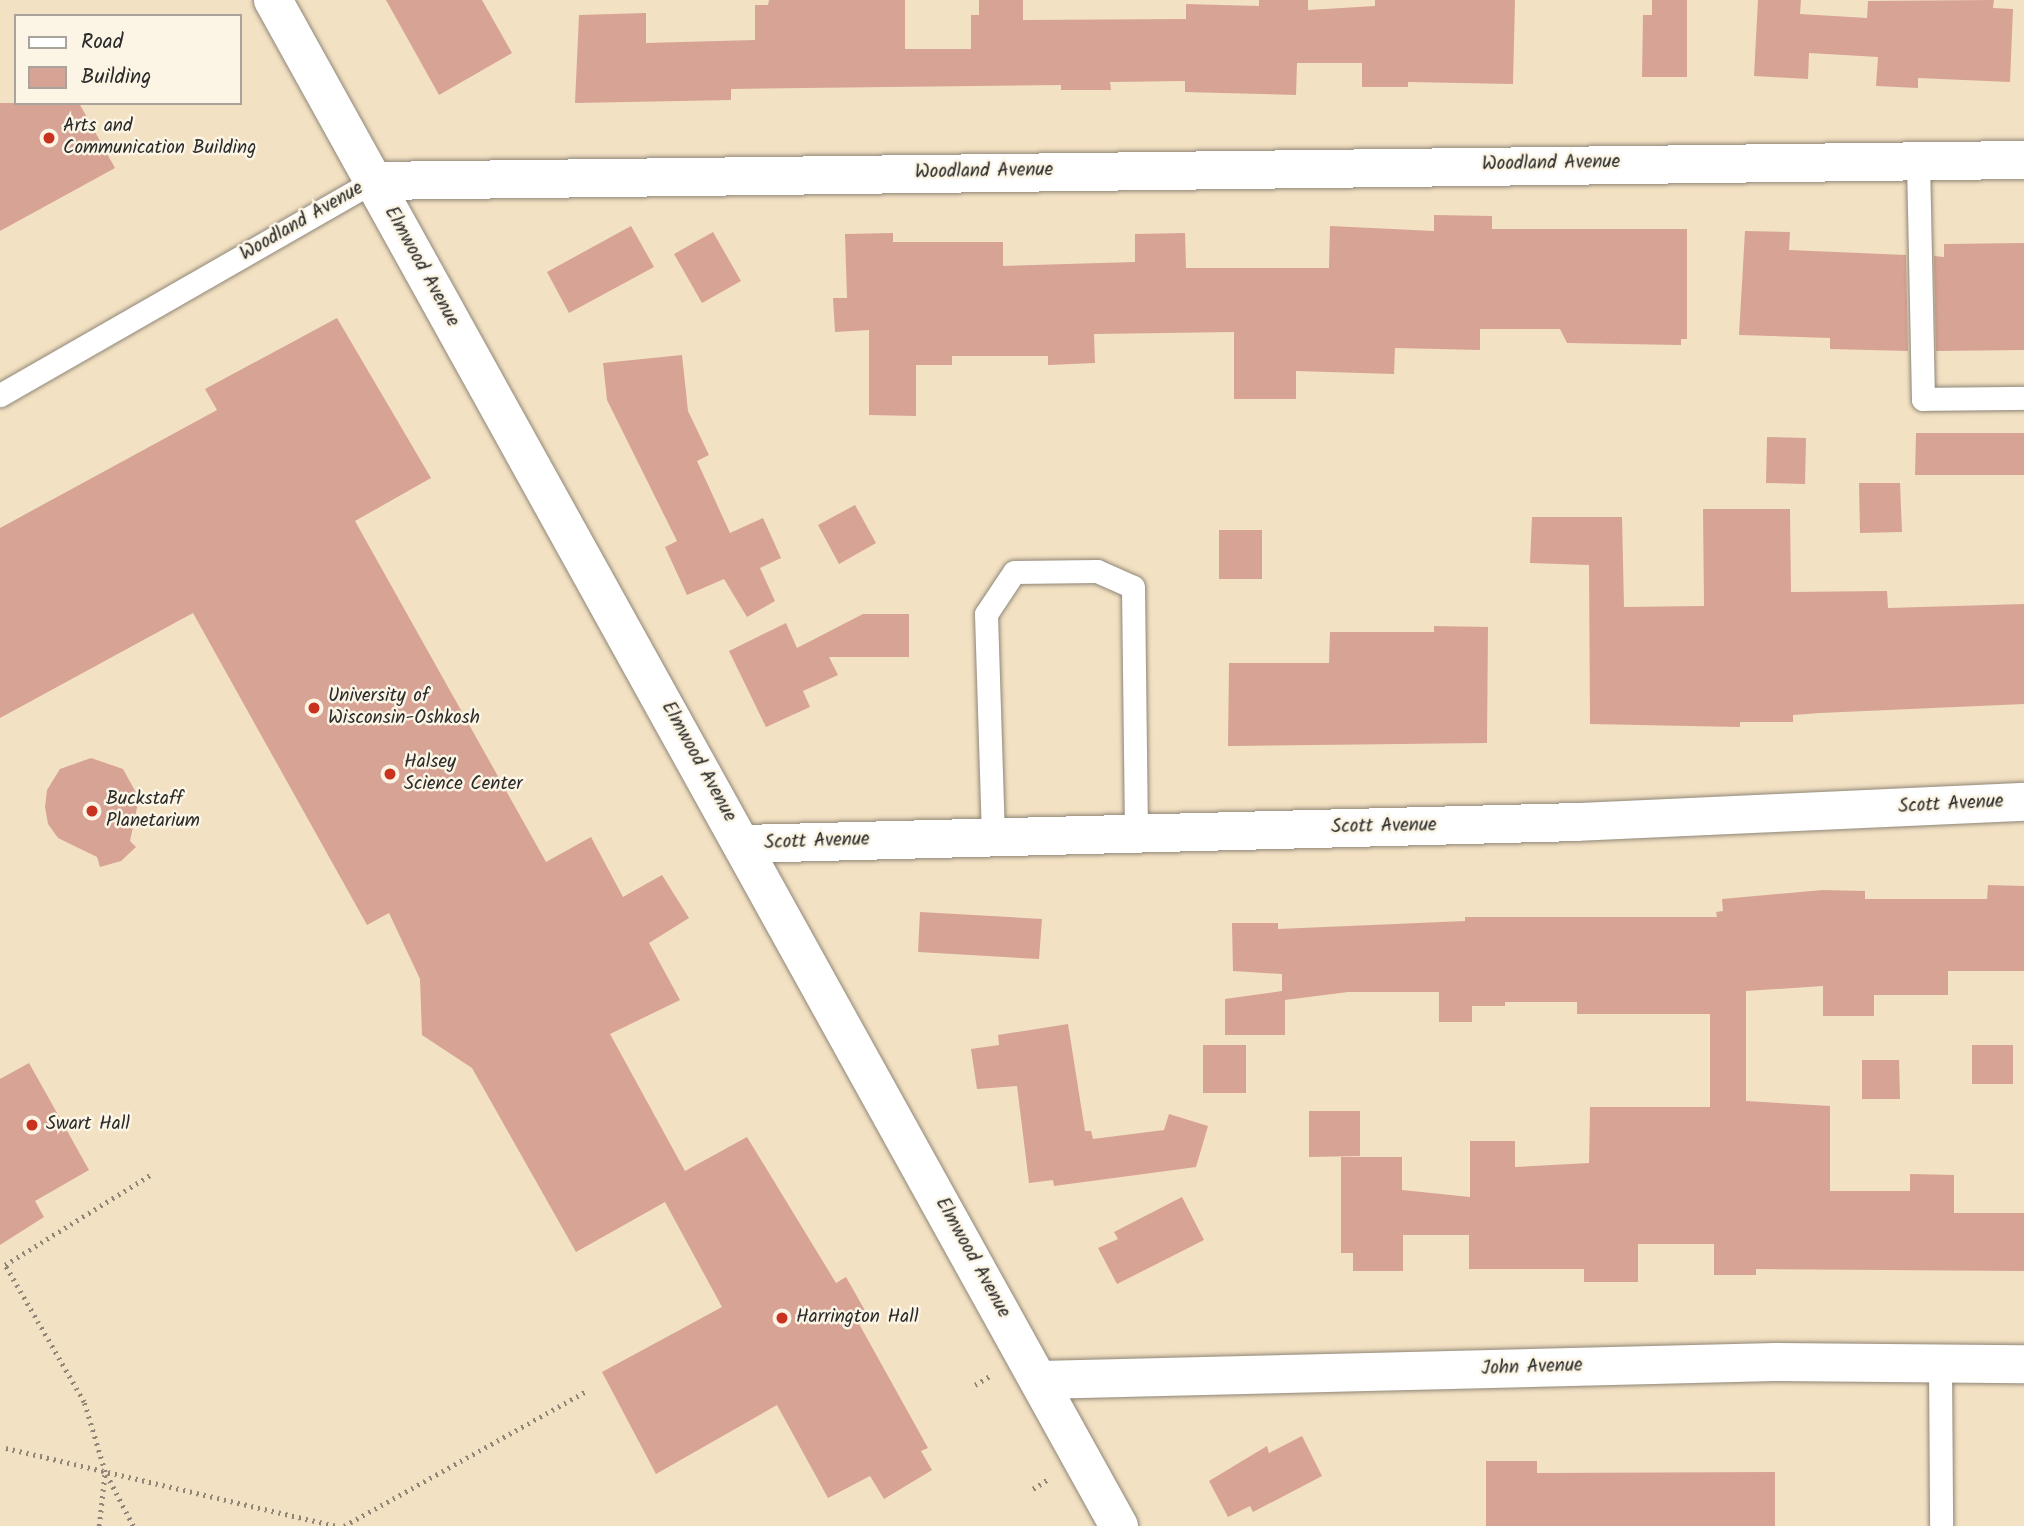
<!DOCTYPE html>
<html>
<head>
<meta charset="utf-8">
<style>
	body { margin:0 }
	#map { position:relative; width:2024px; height:1526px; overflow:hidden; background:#f3e1c3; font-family:Kalam,sans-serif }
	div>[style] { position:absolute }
	.building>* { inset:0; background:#d7a395 }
	.path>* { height:4.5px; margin-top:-2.25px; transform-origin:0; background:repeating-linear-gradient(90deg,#8f8677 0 2px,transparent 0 7px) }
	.roads { filter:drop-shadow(0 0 2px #8f8677) drop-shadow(0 0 2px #8f8677) }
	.lane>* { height:23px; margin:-11.5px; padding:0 11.5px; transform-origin:11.5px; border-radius:11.5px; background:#fff }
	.street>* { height:38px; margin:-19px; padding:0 19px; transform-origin:19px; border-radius:19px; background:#fff }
	.dots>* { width:19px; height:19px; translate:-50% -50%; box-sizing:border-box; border:4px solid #fcf5e5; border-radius:50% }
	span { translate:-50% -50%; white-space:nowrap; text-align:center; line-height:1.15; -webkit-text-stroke:5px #fcf5e5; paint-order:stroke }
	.poi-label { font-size:19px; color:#2b2b2b }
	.left { translate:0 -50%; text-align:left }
	.street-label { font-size:19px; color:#2b2b2b }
	.legend { position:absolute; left:14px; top:14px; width:228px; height:91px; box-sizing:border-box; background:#fcf5e5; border:2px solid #a8a49b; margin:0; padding:9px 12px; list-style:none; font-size:21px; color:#2b2b2b }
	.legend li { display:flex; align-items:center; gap:14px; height:35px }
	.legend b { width:35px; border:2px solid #a8a49b }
</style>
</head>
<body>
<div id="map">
	<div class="building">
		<div style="clip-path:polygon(386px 0,482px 0,512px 53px,439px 95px)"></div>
		<div style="clip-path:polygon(769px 0,905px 0,905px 49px,971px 49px,971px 15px,979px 15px,979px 0,1023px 0,1023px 20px,1186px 19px,1186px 4px,1259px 6px,1259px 0,1308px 0,1308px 10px,1375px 6px,1375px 0,1515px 0,1513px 84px,1408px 82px,1408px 87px,1362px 87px,1362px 63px,1297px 63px,1296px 95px,1185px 92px,1185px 81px,1110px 82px,1111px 90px,1061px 90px,1061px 85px,731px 89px,731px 100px,575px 103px,579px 15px,646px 13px,646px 43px,755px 40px,755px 5px,768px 5px)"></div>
		<div style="clip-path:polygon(1652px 0,1687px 0,1687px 77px,1642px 77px,1643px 15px,1652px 15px)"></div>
		<div style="clip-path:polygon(1758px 0,1801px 0,1800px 14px,1867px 18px,1868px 1px,1994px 0,1993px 8px,2013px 9px,2010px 82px,1918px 78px,1918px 88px,1876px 86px,1878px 57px,1809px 53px,1808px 79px,1754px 76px)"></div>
		<div style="clip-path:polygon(0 103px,79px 103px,115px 168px,0 231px)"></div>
		<div style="clip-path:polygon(1434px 215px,1492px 216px,1492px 229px,1687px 229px,1687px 339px,1681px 339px,1681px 345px,1567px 343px,1560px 329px,1480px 329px,1480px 350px,1395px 348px,1394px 374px,1296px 371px,1296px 399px,1234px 399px,1234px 332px,1094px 334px,1095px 363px,1048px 365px,1048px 356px,952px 356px,952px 365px,916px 365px,916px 416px,869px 415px,869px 330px,835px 332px,833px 298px,847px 298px,845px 234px,893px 233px,893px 242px,1003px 242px,1003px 266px,1135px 262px,1135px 234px,1185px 233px,1186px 268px,1329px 268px,1330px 226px,1434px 231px)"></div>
		<div style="clip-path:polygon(631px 226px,654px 267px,569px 313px,547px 272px)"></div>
		<div style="clip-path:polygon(1745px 231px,1790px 232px,1789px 250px,1906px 255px,1908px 351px,1830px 349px,1830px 338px,1739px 335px)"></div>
		<div style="clip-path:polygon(713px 232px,741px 281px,702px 303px,674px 254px)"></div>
		<div style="clip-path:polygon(2024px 243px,2024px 350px,1936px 351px,1934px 256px,1944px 257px,1944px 244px)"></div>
		<div style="clip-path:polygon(337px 318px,431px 478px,355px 521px,546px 862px,591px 837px,623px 897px,662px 875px,689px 918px,649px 943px,680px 1000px,610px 1034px,685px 1171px,747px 1137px,836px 1283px,846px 1277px,867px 1314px,858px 1322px,928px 1448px,921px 1451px,932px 1470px,884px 1499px,870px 1476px,828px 1498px,777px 1405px,656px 1474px,602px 1372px,722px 1307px,665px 1202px,576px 1252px,472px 1068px,422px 1035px,420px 979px,389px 913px,367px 925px,193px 613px,0 718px,0 528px,217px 410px,205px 389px)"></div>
		<div style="clip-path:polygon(682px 355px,688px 411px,709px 455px,697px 461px,730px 533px,763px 518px,781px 558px,760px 568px,775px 601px,747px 617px,724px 579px,687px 595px,665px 547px,677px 541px,607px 400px,603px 363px)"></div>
		<div style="clip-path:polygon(1916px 433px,2024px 433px,2024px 475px,1915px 475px)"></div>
		<div style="clip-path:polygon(1767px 437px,1806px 438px,1805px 484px,1766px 483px)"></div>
		<div style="clip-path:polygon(1859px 483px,1900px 483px,1902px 532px,1860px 533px)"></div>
		<div style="clip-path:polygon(855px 505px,876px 543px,839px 564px,818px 525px)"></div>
		<div style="clip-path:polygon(1703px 509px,1790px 509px,1791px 592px,1887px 591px,1888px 608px,2024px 604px,2024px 704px,1820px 713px,1793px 715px,1793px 722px,1740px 722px,1740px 727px,1590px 724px,1589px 565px,1530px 563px,1532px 517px,1622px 517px,1624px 607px,1704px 606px)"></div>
		<div style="clip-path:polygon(1219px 530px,1262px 530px,1262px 579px,1219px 579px)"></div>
		<div style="clip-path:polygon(863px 614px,909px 614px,909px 657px,829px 657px,838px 675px,803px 691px,810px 707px,766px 727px,729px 651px,786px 623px,797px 648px)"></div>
		<div style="clip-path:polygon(1434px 626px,1488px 627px,1487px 743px,1228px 746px,1229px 663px,1329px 663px,1330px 632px,1434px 632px)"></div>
		<div style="clip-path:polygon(91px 758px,123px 769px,139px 798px,130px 841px,136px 847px,121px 861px,100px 867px,97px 857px,58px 838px,48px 824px,45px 807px,47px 790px,60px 769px)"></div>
		<div style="clip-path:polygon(1988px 885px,2024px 886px,2024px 971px,1948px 971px,1948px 995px,1874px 995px,1874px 1016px,1823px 1016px,1823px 986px,1746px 991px,1746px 1101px,1830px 1106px,1830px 1191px,1910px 1191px,1910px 1174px,1954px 1175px,1954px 1213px,2024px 1213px,2024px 1271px,1756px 1269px,1756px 1275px,1714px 1275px,1714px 1244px,1638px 1244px,1638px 1282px,1584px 1282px,1584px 1269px,1469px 1269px,1469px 1235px,1403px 1235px,1403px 1271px,1353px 1271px,1353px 1253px,1341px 1253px,1341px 1157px,1402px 1157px,1402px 1190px,1470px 1197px,1470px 1141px,1515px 1141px,1515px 1167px,1589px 1163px,1590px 1107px,1710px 1107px,1710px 1014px,1577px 1014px,1577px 1002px,1505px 1002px,1505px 1006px,1472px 1006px,1472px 1022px,1439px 1022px,1439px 992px,1348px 992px,1285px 1000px,1285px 1035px,1225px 1035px,1225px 999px,1282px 991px,1282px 974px,1233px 971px,1232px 923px,1278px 923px,1278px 929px,1465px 921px,1465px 917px,1717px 917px,1716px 912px,1723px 911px,1722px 899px,1823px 890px,1865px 891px,1865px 899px,1987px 899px)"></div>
		<div style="clip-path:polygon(920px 912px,1042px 919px,1039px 959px,918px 952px)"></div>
		<div style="clip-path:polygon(1068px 1024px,1085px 1131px,1091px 1131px,1093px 1139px,1164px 1130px,1169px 1114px,1208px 1126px,1196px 1167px,1054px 1186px,1053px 1180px,1029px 1183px,1017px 1086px,977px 1089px,971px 1049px,999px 1045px,998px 1035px)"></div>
		<div style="clip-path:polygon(1203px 1045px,1246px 1045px,1246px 1093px,1203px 1093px)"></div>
		<div style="clip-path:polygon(1972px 1045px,2013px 1045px,2013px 1084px,1972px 1084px)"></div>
		<div style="clip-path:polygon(1862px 1060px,1899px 1060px,1900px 1099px,1862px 1099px)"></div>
		<div style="clip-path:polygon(29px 1063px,89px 1170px,35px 1201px,44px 1217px,0 1245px,0 1079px)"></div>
		<div style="clip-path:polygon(1309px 1111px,1360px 1111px,1360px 1156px,1309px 1157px)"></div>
		<div style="clip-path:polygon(1182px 1197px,1204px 1240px,1117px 1284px,1098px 1248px,1118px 1239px,1114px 1232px)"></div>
		<div style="clip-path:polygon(1302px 1436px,1322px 1476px,1253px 1512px,1250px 1506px,1228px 1517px,1209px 1481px,1267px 1446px,1269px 1453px)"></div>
		<div style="clip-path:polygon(1486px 1461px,1537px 1461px,1537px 1473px,1775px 1472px,1775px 1526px,1486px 1526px)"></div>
	</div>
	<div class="path">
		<div style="left:975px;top:1385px;width:17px;rotate:-31deg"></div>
		<div style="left:6px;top:1448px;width:340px;rotate:13.3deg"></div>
		<div style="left:1033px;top:1489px;width:17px;rotate:-33deg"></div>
		<div style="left:99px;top:1526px;width:54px;rotate:-83.7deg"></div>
		<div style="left:133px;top:1526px;width:61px;rotate:-117.4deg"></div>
		<div style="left:105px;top:1472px;width:73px;rotate:-106.7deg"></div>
		<div style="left:84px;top:1402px;width:158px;rotate:-120deg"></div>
		<div style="left:5px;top:1265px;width:171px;rotate:-31.8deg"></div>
		<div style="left:344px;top:1526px;width:278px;rotate:-29.1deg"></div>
	</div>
	<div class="roads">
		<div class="lane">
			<div style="left:1918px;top:161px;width:238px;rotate:88.8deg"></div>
			<div style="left:1923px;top:399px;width:101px;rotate:-0.6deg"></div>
			<div style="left:0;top:395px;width:430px;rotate:-29.8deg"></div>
			<div style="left:993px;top:837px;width:223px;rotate:-91.8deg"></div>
			<div style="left:986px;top:614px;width:50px;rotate:-56.3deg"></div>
			<div style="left:1014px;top:572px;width:83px;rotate:-0.7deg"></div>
			<div style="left:1097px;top:571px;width:39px;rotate:24deg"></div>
			<div style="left:1133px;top:587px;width:246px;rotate:89.3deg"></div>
			<div style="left:1940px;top:1363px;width:163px;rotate:89.6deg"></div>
		</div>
		<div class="street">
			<div style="left:273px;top:0;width:1745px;rotate:61deg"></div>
			<div style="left:373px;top:181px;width:1651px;rotate:-0.73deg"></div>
			<div style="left:744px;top:844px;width:833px;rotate:-1.51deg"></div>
			<div style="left:1577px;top:822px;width:447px;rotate:-2.6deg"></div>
			<div style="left:1040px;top:1380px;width:736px;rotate:-1.4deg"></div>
			<div style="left:1776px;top:1362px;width:248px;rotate:0.5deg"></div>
		</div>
	</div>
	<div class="dots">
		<div style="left:49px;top:138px;background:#c8321e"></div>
		<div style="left:314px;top:708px;background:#c8321e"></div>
		<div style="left:390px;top:774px;background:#c8321e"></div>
		<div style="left:92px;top:811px;background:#c8321e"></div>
		<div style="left:32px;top:1125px;background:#c8321e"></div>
		<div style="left:782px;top:1318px;background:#c8321e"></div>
	</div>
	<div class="poi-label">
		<span class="left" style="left:63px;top:138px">Arts and<br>Communication Building</span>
		<span class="left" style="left:328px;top:708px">University of<br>Wisconsin-Oshkosh</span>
		<span class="left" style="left:404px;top:774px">Halsey<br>Science Center</span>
		<span class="left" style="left:106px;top:811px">Buckstaff<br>Planetarium</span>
		<span class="left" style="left:46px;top:1125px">Swart Hall</span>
		<span class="left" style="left:796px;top:1318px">Harrington Hall</span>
	</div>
	<div class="street-label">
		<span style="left:1551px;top:164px;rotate:-1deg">Woodland Avenue</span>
		<span style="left:984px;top:172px;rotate:-1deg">Woodland Avenue</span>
		<span style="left:302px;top:222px;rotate:-30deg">Woodland Avenue</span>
		<span style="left:421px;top:267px;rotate:61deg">Elmwood Avenue</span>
		<span style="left:698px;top:762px;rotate:61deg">Elmwood Avenue</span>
		<span style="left:1951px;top:805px;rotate:-3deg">Scott Avenue</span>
		<span style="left:1384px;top:827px;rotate:-1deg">Scott Avenue</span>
		<span style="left:817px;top:842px;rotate:-2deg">Scott Avenue</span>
		<span style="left:972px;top:1258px;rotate:61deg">Elmwood Avenue</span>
		<span style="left:1532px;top:1368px;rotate:-2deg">John Avenue</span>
	</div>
	<ul class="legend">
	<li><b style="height:9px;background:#fff"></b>Road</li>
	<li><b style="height:19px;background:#d7a395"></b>Building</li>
	</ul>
</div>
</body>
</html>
